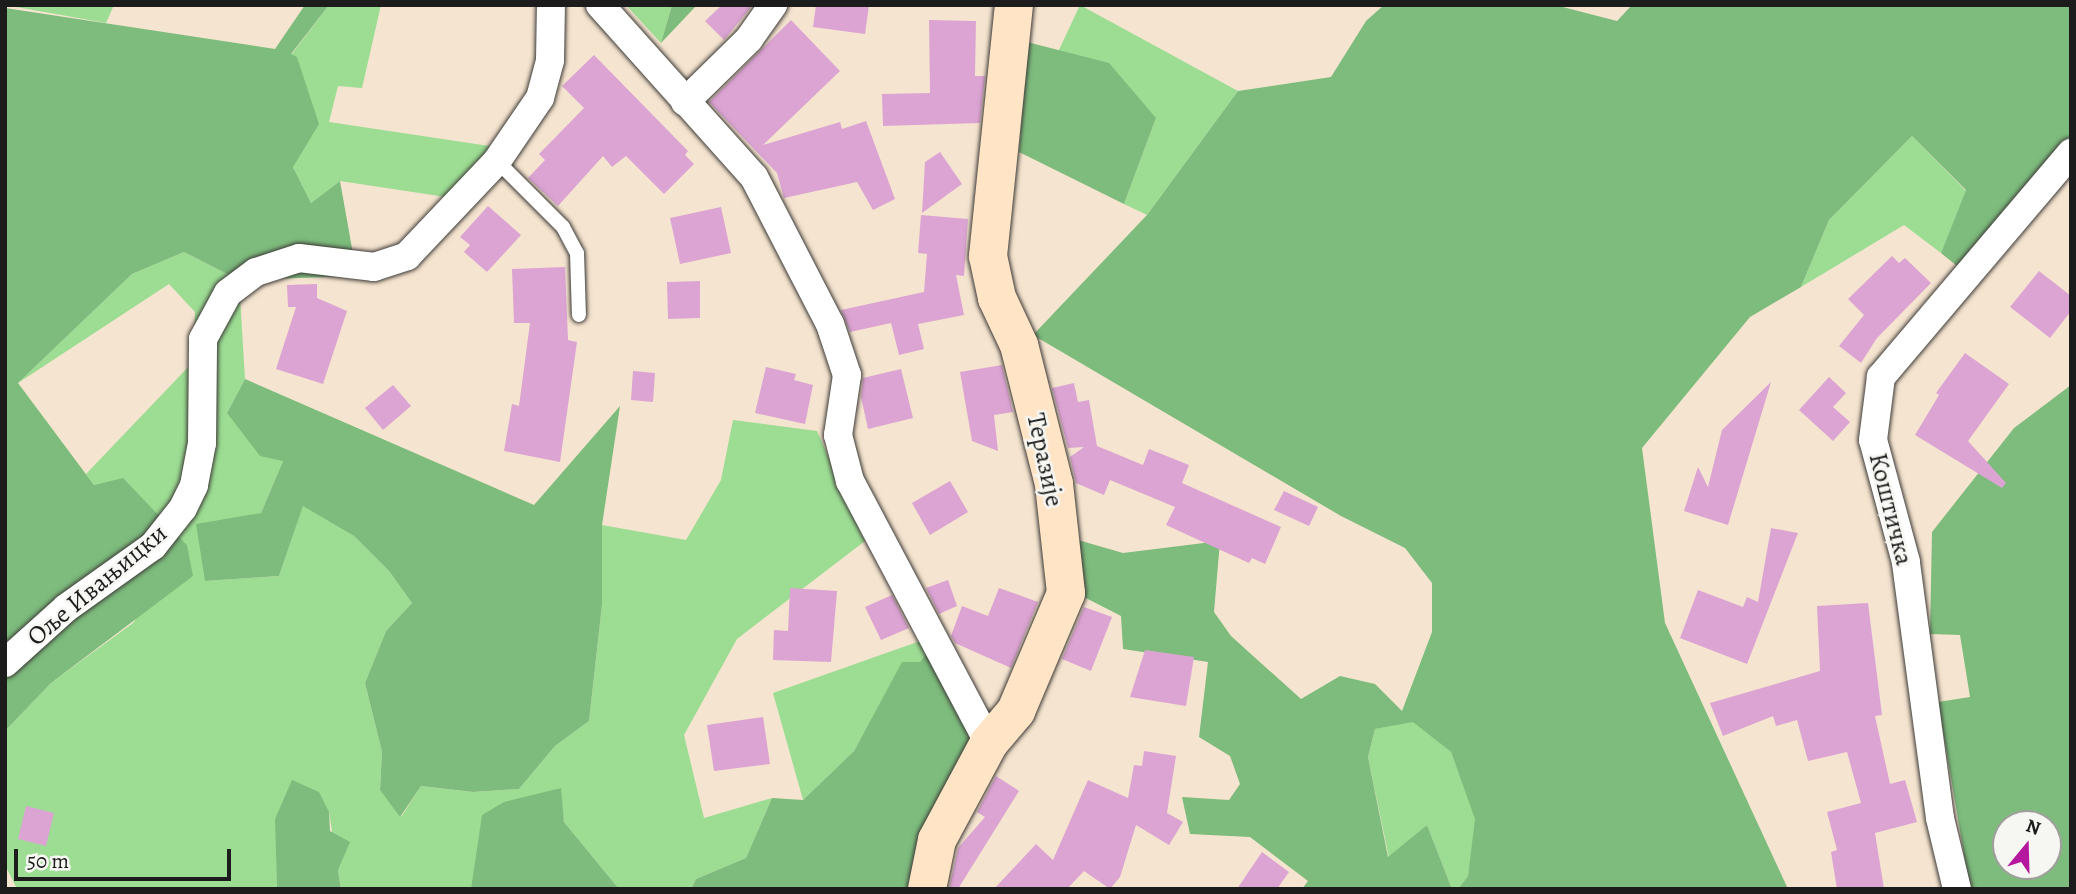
<!DOCTYPE html>
<html>
<head>
<meta charset="utf-8">
<style>
	body { margin:0 }
	#map { position:relative; width:2076px; height:894px; overflow:hidden; background:#f5e4cf; font-family:Alegreya,serif }
	div>[style] { position:absolute }
	.green>* { inset:0; background:#9cdd93 }
	.forest>* { inset:0; background:#7dbc7d }
	.building>* { inset:0; background:#dca4d3 }
	.roads { filter:drop-shadow(0 0 2px #3d3a37) drop-shadow(0 0 2px #3d3a37) }
	.lane>* { height:14px; margin:-7px; padding:0 7px; transform-origin:7px; border-radius:7px; background:#fff }
	.street>* { height:28px; margin:-14px; padding:0 14px; transform-origin:14px; border-radius:14px; background:#fff }
	.secondary>* { height:38px; margin:-19px; padding:0 19px; transform-origin:19px; border-radius:19px; background:#ffe4c6 }
	span { translate:-50% -50%; white-space:nowrap; text-align:center; line-height:1.15; -webkit-text-stroke:5px #f6f6f2; paint-order:stroke }
	.street-label { font-size:26px; color:#1c1c1c }
	.frame { position:absolute; inset:0; border:7px solid #1c1c1c; pointer-events:none }
	.north { position:absolute; left:1992px; top:810px; width:70px; height:70px; box-sizing:border-box; background:#f6f6f2; border:2px solid #9f9f9c; border-radius:50%; rotate:19deg; font-size:19px; font-weight:700; line-height:28px; text-align:center; color:#1c1c1c }
	.north::after { content:''; display:block; margin:auto; width:24px; height:32px; background:#b5179e; clip-path:polygon(50% 0,100% 100%,50% 72%,0 100%) }
	.scale { position:absolute; left:14px; top:849px; width:217px; height:32px; box-sizing:border-box; border:4px solid #1c1c1c; border-top:0; padding-left:9px; font-size:21px; line-height:24px; white-space:nowrap; color:#1c1c1c; -webkit-text-stroke:5px #f6f6f2; paint-order:stroke }
</style>
</head>
<body>
<div id="map">
	<div class="green">
		<div style="clip-path:polygon(5px 5px,114px 5px,106px 23px)"></div>
		<div style="clip-path:polygon(329px 5px,381px 5px,362px 88px,338px 86px,329px 122px,496px 147px,459px 199px,340px 181px,311px 203px,293px 167px,291px 55px)"></div>
		<div style="clip-path:polygon(626px 5px,672px 5px,661px 43px)"></div>
		<div style="clip-path:polygon(1080px 5px,1238px 91px,1147px 215px,1124px 204px,1156px 118px,1058px 52px)"></div>
		<div style="clip-path:polygon(1912px 136px,1966px 191px,1941px 253px,1904px 225px,1801px 287px,1829px 220px)"></div>
		<div style="clip-path:polygon(184px 252px,239px 280px,245px 379px,227px 413px,283px 461px,261px 513px,205px 581px,279px 576px,303px 505px,354px 536px,389px 571px,412px 603px,386px 631px,365px 683px,382px 752px,380px 790px,401px 817px,421px 786px,473px 792px,519px 789px,555px 746px,589px 721px,602px 605px,602px 525px,686px 540px,721px 480px,733px 420px,817px 431px,865px 541px,737px 639px,684px 735px,704px 818px,772px 798px,746px 858px,696px 879px,691px 889px,619px 889px,564px 822px,560px 788px,475px 874px,471px 889px,341px 889px,329px 812px,276px 819px,277px 889px,17px 889px,5px 865px,5px 731px,51px 683px,133px 623px,187px 545px,123px 479px,94px 485px,86px 474px,193px 362px,195px 312px,169px 284px,18px 383px,132px 274px)"></div>
		<div style="clip-path:polygon(940px 634px,920px 662px,902px 663px,854px 751px,803px 800px,773px 693px)"></div>
		<div style="clip-path:polygon(1413px 721px,1451px 752px,1476px 819px,1468px 876px,1458px 889px,1452px 889px,1427px 825px,1389px 858px,1368px 757px,1375px 729px)"></div>
	</div>
	<div class="forest">
		<div style="clip-path:polygon(305px 5px,329px 5px,291px 54px,297px 57px,319px 124px,293px 167px,311px 203px,340px 181px,357px 276px,239px 280px,184px 252px,132px 274px,18px 383px,94px 485px,123px 478px,187px 545px,193px 576px,51px 683px,5px 731px,5px 8px,275px 49px)"></div>
		<div style="clip-path:polygon(672px 5px,697px 5px,661px 43px)"></div>
		<div style="clip-path:polygon(1384px 5px,1555px 5px,1617px 21px,1632px 5px,2071px 5px,2071px 167px,1979px 284px,1941px 253px,1966px 190px,1912px 136px,1829px 220px,1801px 287px,1750px 317px,1642px 448px,1665px 623px,1788px 889px,1458px 889px,1468px 876px,1475px 819px,1451px 752px,1413px 722px,1375px 729px,1368px 757px,1388px 857px,1427px 825px,1452px 889px,1302px 889px,1308px 881px,1250px 837px,1190px 834px,1182px 797px,1229px 800px,1240px 784px,1230px 756px,1199px 737px,1208px 662px,1123px 649px,1121px 616px,1082px 596px,1078px 540px,1123px 553px,1220px 541px,1214px 612px,1231px 636px,1301px 699px,1340px 676px,1375px 684px,1402px 711px,1432px 632px,1432px 583px,1405px 548px,1341px 516px,1033px 335px,1147px 215px,1238px 91px,1331px 77px,1366px 21px)"></div>
		<div style="clip-path:polygon(1027px 42px,1109px 63px,1156px 118px,1124px 204px,1019px 152px)"></div>
		<div style="clip-path:polygon(245px 379px,534px 505px,620px 406px,602px 525px,602px 605px,589px 721px,555px 746px,519px 789px,473px 792px,421px 786px,400px 817px,380px 790px,382px 752px,365px 683px,386px 631px,412px 603px,389px 571px,354px 536px,303px 506px,279px 576px,205px 581px,196px 524px,261px 513px,283px 461px,260px 456px,227px 413px)"></div>
		<div style="clip-path:polygon(evenodd,2071px 385px,2071px 889px,1970px 889px,1938px 702px,1970px 697px,1960px 635px,1930px 634px,1932px 532px,2014px 428px,2071px 385px,2006px 824px,2048px 824px,2048px 866px,2006px 866px,2006px 824px)"></div>
		<div style="clip-path:polygon(940px 634px,989px 721px,939px 889px,691px 889px,696px 879px,746px 858px,772px 798px,803px 800px,854px 751px,902px 662px,920px 662px)"></div>
		<div style="clip-path:polygon(292px 780px,319px 792px,329px 812px,330px 831px,350px 842px,338px 870px,341px 889px,277px 889px,275px 819px)"></div>
		<div style="clip-path:polygon(561px 788px,564px 822px,619px 889px,471px 889px,482px 815px,504px 802px)"></div>
	</div>
	<div class="building">
		<div style="clip-path:polygon(722px 5px,752px 6px,724px 40px,705px 21px)"></div>
		<div style="clip-path:polygon(816px 5px,869px 5px,865px 34px,813px 27px)"></div>
		<div style="clip-path:polygon(791px 20px,840px 71px,763px 145px,840px 122px,842px 129px,866px 121px,895px 199px,873px 210px,857px 182px,784px 198px,777px 173px,709px 102px)"></div>
		<div style="clip-path:polygon(929px 20px,976px 21px,975px 76px,985px 76px,980px 123px,883px 126px,882px 94px,930px 93px)"></div>
		<div style="clip-path:polygon(594px 55px,688px 151px,685px 155px,694px 164px,664px 194px,626px 156px,612px 167px,603px 156px,558px 206px,528px 178px,545px 160px,539px 154px,584px 108px,562px 86px)"></div>
		<div style="clip-path:polygon(940px 152px,962px 184px,922px 213px,925px 162px)"></div>
		<div style="clip-path:polygon(488px 206px,521px 235px,487px 272px,464px 252px,470px 245px,460px 237px)"></div>
		<div style="clip-path:polygon(721px 207px,731px 253px,680px 264px,670px 218px)"></div>
		<div style="clip-path:polygon(921px 215px,968px 219px,964px 276px,956px 275px,964px 315px,918px 324px,924px 349px,899px 355px,891px 323px,850px 332px,841px 310px,924px 292px,927px 254px,918px 253px)"></div>
		<div style="clip-path:polygon(1892px 256px,1899px 263px,1905px 258px,1931px 283px,1877px 338px,1861px 363px,1839px 346px,1864px 315px,1848px 299px)"></div>
		<div style="clip-path:polygon(565px 267px,568px 340px,577px 342px,560px 462px,504px 451px,512px 404px,519px 406px,530px 323px,514px 323px,512px 269px)"></div>
		<div style="clip-path:polygon(2039px 271px,2071px 296px,2071px 311px,2050px 338px,2010px 307px)"></div>
		<div style="clip-path:polygon(700px 281px,700px 318px,668px 319px,667px 282px)"></div>
		<div style="clip-path:polygon(317px 284px,317px 298px,347px 311px,323px 384px,276px 369px,296px 307px,288px 307px,287px 285px)"></div>
		<div style="clip-path:polygon(1965px 353px,2009px 384px,1968px 441px,2006px 483px,2002px 488px,1915px 435px,1939px 395px,1936px 393px)"></div>
		<div style="clip-path:polygon(1002px 365px,1013px 412px,994px 415px,998px 451px,972px 441px,960px 372px)"></div>
		<div style="clip-path:polygon(766px 367px,796px 374px,794px 380px,813px 385px,805px 424px,755px 413px)"></div>
		<div style="clip-path:polygon(901px 369px,913px 418px,868px 429px,861px 397px,863px 378px)"></div>
		<div style="clip-path:polygon(633px 371px,655px 373px,653px 402px,631px 400px)"></div>
		<div style="clip-path:polygon(1829px 377px,1846px 393px,1833px 407px,1850px 422px,1833px 441px,1799px 410px)"></div>
		<div style="clip-path:polygon(1771px 382px,1728px 525px,1684px 511px,1698px 467px,1708px 487px,1722px 430px)"></div>
		<div style="clip-path:polygon(1074px 383px,1078px 402px,1089px 400px,1097px 446px,1143px 465px,1149px 449px,1189px 465px,1182px 483px,1281px 527px,1265px 564px,1252px 558px,1249px 563px,1166px 525px,1175px 507px,1110px 480px,1104px 495px,1076px 483px,1070px 457px,1084px 447px,1068px 448px,1052px 388px)"></div>
		<div style="clip-path:polygon(393px 385px,411px 406px,383px 430px,365px 408px)"></div>
		<div style="clip-path:polygon(950px 481px,968px 512px,930px 535px,912px 503px)"></div>
		<div style="clip-path:polygon(1284px 491px,1318px 507px,1309px 526px,1274px 510px)"></div>
		<div style="clip-path:polygon(1771px 528px,1798px 533px,1747px 664px,1680px 638px,1698px 590px,1743px 607px,1747px 597px,1758px 602px)"></div>
		<div style="clip-path:polygon(948px 580px,957px 606px,939px 614px,926px 588px)"></div>
		<div style="clip-path:polygon(790px 588px,837px 591px,831px 662px,773px 660px,774px 630px,788px 631px)"></div>
		<div style="clip-path:polygon(999px 588px,1038px 602px,1011px 668px,955px 643px,951px 636px,962px 606px,988px 616px)"></div>
		<div style="clip-path:polygon(892px 595px,909px 628px,881px 640px,865px 607px)"></div>
		<div style="clip-path:polygon(1868px 603px,1882px 715px,1875px 716px,1890px 784px,1905px 780px,1917px 822px,1875px 833px,1884px 889px,1837px 889px,1831px 852px,1837px 850px,1827px 812px,1861px 803px,1847px 752px,1808px 761px,1797px 720px,1776px 726px,1773px 716px,1723px 736px,1710px 703px,1820px 671px,1817px 606px)"></div>
		<div style="clip-path:polygon(1084px 607px,1112px 617px,1091px 671px,1062px 659px)"></div>
		<div style="clip-path:polygon(1145px 650px,1194px 657px,1186px 706px,1130px 697px)"></div>
		<div style="clip-path:polygon(763px 717px,770px 764px,714px 771px,707px 725px)"></div>
		<div style="clip-path:polygon(1144px 751px,1176px 756px,1167px 813px,1183px 822px,1169px 845px,1136px 825px,1120px 877px,1110px 889px,1084px 871px,1067px 889px,994px 889px,1036px 844px,1053px 860px,1088px 780px,1128px 798px,1134px 765px,1142px 766px)"></div>
		<div style="clip-path:polygon(996px 776px,1019px 791px,958px 889px,949px 889px,958px 848px,985px 817px,977px 812px)"></div>
		<div style="clip-path:polygon(26px 806px,54px 813px,46px 846px,18px 839px)"></div>
		<div style="clip-path:polygon(1262px 852px,1289px 872px,1277px 889px,1237px 889px)"></div>
	</div>
	<div class="roads">
		<div class="lane">
			<div style="left:497px;top:161px;width:93px;rotate:45deg"></div>
			<div style="left:563px;top:227px;width:30px;rotate:62deg"></div>
			<div style="left:577px;top:253px;width:62px;rotate:88.2deg"></div>
		</div>
		<div class="street">
			<div style="left:600px;top:5px;width:231px;rotate:48.2deg"></div>
			<div style="left:754px;top:177px;width:165px;rotate:62.7deg"></div>
			<div style="left:830px;top:324px;width:54px;rotate:71.6deg"></div>
			<div style="left:847px;top:375px;width:61px;rotate:98.5deg"></div>
			<div style="left:838px;top:435px;width:48px;rotate:75.4deg"></div>
			<div style="left:850px;top:481px;width:297px;rotate:62.1deg"></div>
			<div style="left:685px;top:102px;width:90px;rotate:-44.5deg"></div>
			<div style="left:749px;top:39px;width:42px;rotate:-54.8deg"></div>
			<div style="left:5px;top:663px;width:82px;rotate:-42deg"></div>
			<div style="left:66px;top:608px;width:107px;rotate:-35.5deg"></div>
			<div style="left:153px;top:546px;width:48px;rotate:-51.7deg"></div>
			<div style="left:183px;top:508px;width:25px;rotate:-64deg"></div>
			<div style="left:194px;top:485px;width:43px;rotate:-79.2deg"></div>
			<div style="left:202px;top:443px;width:104px;rotate:-89.4deg"></div>
			<div style="left:203px;top:339px;width:52px;rotate:-61.5deg"></div>
			<div style="left:228px;top:293px;width:35px;rotate:-37deg"></div>
			<div style="left:256px;top:272px;width:45px;rotate:-18deg"></div>
			<div style="left:299px;top:258px;width:76px;rotate:6.8deg"></div>
			<div style="left:374px;top:267px;width:35px;rotate:-18deg"></div>
			<div style="left:407px;top:256px;width:131px;rotate:-46.5deg"></div>
			<div style="left:497px;top:161px;width:76px;rotate:-55.7deg"></div>
			<div style="left:540px;top:98px;width:39px;rotate:-75deg"></div>
			<div style="left:550px;top:60px;width:55px;rotate:-89deg"></div>
			<div style="left:1957px;top:889px;width:73px;rotate:-103.5deg"></div>
			<div style="left:1940px;top:818px;width:258px;rotate:-97.6deg"></div>
			<div style="left:1906px;top:562px;width:126px;rotate:-105.1deg"></div>
			<div style="left:1873px;top:440px;width:64px;rotate:-82.8deg"></div>
			<div style="left:1881px;top:377px;width:294px;rotate:-49.7deg"></div>
		</div>
		<div class="secondary">
			<div style="left:927px;top:889px;width:50px;rotate:-78.5deg"></div>
			<div style="left:937px;top:840px;width:110px;rotate:-61.8deg"></div>
			<div style="left:989px;top:743px;width:42px;rotate:-49.8deg"></div>
			<div style="left:1016px;top:711px;width:128px;rotate:-67deg"></div>
			<div style="left:1066px;top:593px;width:110px;rotate:-96.3deg"></div>
			<div style="left:1054px;top:484px;width:143px;rotate:-104.1deg"></div>
			<div style="left:1019px;top:345px;width:52px;rotate:-115.1deg"></div>
			<div style="left:997px;top:298px;width:43px;rotate:-102.1deg"></div>
			<div style="left:988px;top:256px;width:252px;rotate:-84.1deg"></div>
		</div>
	</div>
	<div class="street-label">
		<span style="left:1045px;top:460px;rotate:78deg">Теразије</span>
		<span style="left:1891px;top:509px;rotate:76deg">Коштичка</span>
		<span style="left:97px;top:585px;rotate:-40deg">Оље Ивањицки</span>
	</div>
	<div class="frame"></div>
	<div class="north">N</div>
	<div class="scale">50 m</div>
</div>
</body>
</html>
